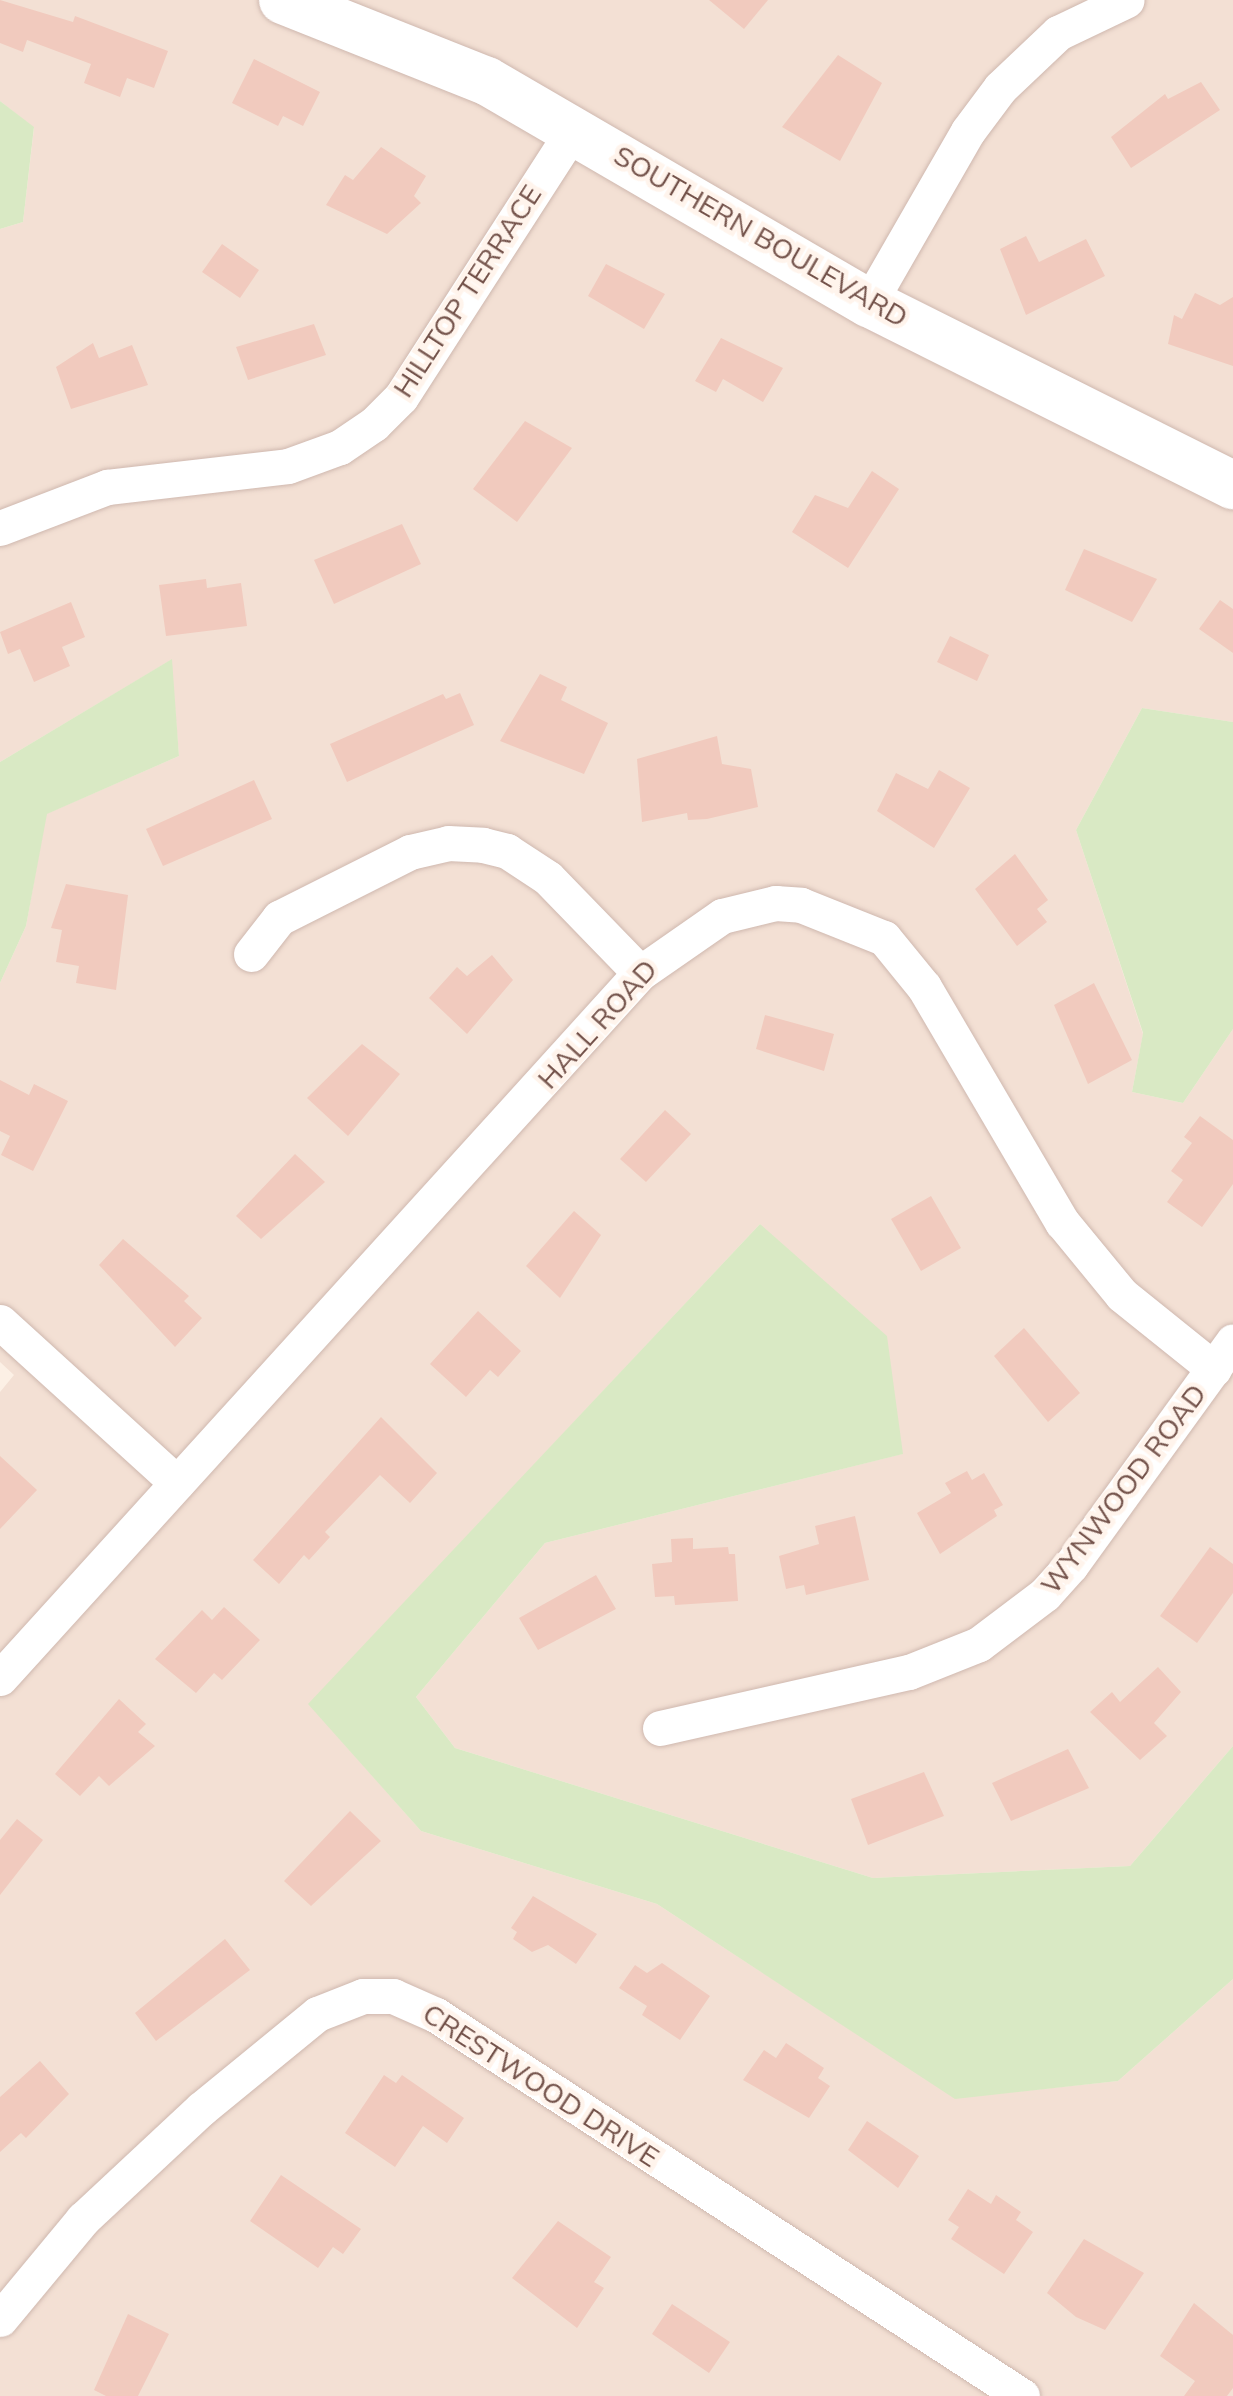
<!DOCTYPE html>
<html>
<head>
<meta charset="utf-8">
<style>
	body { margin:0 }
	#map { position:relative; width:1233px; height:2396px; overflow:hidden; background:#fcf0e5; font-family:Mulish,sans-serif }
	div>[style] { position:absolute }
	.residential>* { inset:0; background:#f3e0d4 }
	.green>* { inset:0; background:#d9e9c4 }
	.building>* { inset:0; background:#f1cabe }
	.roads { filter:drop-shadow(0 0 2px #cfb8af) drop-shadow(0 0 2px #cfb8af) }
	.minor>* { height:35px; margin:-17.5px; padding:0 17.5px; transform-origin:17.5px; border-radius:17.5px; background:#fff }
	.secondary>* { height:48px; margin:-24px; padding:0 24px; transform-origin:24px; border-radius:24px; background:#fff }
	span { translate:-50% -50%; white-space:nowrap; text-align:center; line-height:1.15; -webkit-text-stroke:9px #fff4ec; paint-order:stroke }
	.street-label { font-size:28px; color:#74534b }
</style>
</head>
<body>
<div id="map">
	<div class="residential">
		<div style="clip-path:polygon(0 0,1233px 0,1233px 722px,1142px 708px,1076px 830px,1143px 1034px,1132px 1092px,1183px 1103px,1233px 1029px,1233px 1746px,1130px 1866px,873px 1878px,455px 1748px,416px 1697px,545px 1543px,902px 1454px,760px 1224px,309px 1704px,421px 1831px,657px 1904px,955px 2098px,1118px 2081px,1233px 1979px,1233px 2396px,0 2396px,0 1392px,14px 1375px,0 1362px,0 983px,26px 926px,46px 814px,179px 756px,171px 660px,0 762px,0 229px,23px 222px,34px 128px,0 101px)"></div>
	</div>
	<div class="green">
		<div style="clip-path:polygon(0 101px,34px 127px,23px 222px,0 229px)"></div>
		<div style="clip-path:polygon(172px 659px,179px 756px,47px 814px,26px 926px,0 983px,0 762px)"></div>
		<div style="clip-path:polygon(1142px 708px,1233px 722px,1233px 1029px,1183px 1103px,1132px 1092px,1143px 1033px,1076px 830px)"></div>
		<div style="clip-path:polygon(760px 1224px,887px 1336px,903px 1454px,545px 1543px,416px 1697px,455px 1748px,873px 1878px,1130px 1866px,1233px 1746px,1233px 1979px,1118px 2081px,955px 2099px,657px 1904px,421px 1831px,308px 1704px)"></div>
	</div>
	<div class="building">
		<div style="clip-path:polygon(0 0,73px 22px,75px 16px,168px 51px,154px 88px,127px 78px,120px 97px,84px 83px,91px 64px,27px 40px,23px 52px,0 43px)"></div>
		<div style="clip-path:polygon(709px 0,768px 0,744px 29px)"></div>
		<div style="clip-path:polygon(838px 55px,882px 83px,840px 161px,782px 127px)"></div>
		<div style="clip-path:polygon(254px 59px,320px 92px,303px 126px,283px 116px,278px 126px,232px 103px)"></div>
		<div style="clip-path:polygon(1201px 82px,1220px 110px,1131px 168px,1111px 137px,1165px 94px,1168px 99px)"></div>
		<div style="clip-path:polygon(381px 147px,426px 176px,414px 196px,421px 203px,387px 234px,326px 205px,345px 175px,353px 180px)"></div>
		<div style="clip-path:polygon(1026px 236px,1039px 262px,1086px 239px,1105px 276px,1026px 315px,1000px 249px)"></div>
		<div style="clip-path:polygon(222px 244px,259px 270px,240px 298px,202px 272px)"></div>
		<div style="clip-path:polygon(606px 264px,665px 294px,644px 329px,588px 296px)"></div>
		<div style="clip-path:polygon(1195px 293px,1220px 305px,1233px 297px,1233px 366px,1168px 344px,1174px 315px,1182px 319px)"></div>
		<div style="clip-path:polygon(314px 324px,326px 355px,248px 380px,236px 347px)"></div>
		<div style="clip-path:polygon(721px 338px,783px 368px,763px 402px,723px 379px,716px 392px,695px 381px)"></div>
		<div style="clip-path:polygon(93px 343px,99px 358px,132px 345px,148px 385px,71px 409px,56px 367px)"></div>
		<div style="clip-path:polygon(525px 421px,572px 448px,517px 522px,473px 489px)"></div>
		<div style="clip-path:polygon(872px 471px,899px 489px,848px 568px,792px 532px,815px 495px,848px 508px)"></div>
		<div style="clip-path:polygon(402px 524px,421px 564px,334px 604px,314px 560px)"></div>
		<div style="clip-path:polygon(1084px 549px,1157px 579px,1132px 622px,1065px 590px)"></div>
		<div style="clip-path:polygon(206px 579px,207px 588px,241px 583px,247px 626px,166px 636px,159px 585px)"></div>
		<div style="clip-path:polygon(1220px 600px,1233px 609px,1233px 653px,1199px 629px)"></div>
		<div style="clip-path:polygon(71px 602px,85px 637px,62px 647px,70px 666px,34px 682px,20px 649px,8px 654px,0 632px)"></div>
		<div style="clip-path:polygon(950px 636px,989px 655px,977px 681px,937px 662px)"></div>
		<div style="clip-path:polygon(540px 674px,567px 687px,561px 700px,608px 723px,584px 774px,500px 741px)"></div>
		<div style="clip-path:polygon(460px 693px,474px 725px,347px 782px,330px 744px,443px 694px,446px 699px)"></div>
		<div style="clip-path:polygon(717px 736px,722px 764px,751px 769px,758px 807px,707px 819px,688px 820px,687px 813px,642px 822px,637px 759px)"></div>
		<div style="clip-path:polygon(939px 770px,970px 788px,934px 848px,877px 811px,896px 773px,928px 789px)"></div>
		<div style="clip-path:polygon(254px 780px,272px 819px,163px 866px,146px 829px)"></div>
		<div style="clip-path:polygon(1015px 854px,1048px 900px,1037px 909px,1047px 922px,1017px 946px,975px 889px)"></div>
		<div style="clip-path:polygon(66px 884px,128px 895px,116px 990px,76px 983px,79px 966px,56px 962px,62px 930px,51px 928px)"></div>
		<div style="clip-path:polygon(492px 955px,513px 980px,467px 1034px,429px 998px,457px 967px,467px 976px)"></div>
		<div style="clip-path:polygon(1094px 983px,1132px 1060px,1088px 1084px,1054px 1005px)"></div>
		<div style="clip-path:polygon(765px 1015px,834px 1034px,824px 1071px,756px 1049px)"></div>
		<div style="clip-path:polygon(362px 1044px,400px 1074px,348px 1136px,307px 1098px)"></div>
		<div style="clip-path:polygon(0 1080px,29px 1095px,34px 1084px,68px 1101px,33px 1171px,1px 1155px,10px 1136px,0 1131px)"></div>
		<div style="clip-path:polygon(665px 1110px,691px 1134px,646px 1182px,620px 1159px)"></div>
		<div style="clip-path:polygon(1200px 1116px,1233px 1140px,1233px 1184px,1202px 1227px,1167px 1202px,1183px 1180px,1171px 1171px,1192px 1143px,1184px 1137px)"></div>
		<div style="clip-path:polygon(295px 1154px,325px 1182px,261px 1239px,236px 1216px)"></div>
		<div style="clip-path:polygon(931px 1196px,961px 1248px,921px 1271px,891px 1219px)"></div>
		<div style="clip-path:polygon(574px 1211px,601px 1235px,560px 1298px,526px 1266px)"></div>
		<div style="clip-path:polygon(123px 1239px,189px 1296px,184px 1301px,202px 1318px,175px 1347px,99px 1265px)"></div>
		<div style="clip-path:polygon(478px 1311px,521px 1351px,498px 1377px,490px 1370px,466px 1397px,430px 1364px)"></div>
		<div style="clip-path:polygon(1024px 1328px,1080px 1393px,1048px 1422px,994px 1356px)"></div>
		<div style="clip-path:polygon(381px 1417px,437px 1473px,410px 1503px,380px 1475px,325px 1532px,330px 1537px,309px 1560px,304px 1555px,279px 1584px,253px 1560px)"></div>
		<div style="clip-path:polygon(0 1456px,37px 1490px,0 1529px)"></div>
		<div style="clip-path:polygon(967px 1471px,972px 1480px,984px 1473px,1003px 1505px,994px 1510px,997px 1516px,940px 1554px,917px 1513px,951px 1493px,945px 1483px)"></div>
		<div style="clip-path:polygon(855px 1516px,869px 1580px,806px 1595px,804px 1585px,786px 1589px,779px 1556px,819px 1544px,815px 1526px)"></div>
		<div style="clip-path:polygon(693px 1538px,693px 1549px,728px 1547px,729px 1554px,735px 1554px,738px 1601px,675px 1605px,674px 1596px,655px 1597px,652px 1564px,672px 1562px,671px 1539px)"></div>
		<div style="clip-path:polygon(1210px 1547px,1233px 1564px,1233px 1593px,1197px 1643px,1160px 1616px)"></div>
		<div style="clip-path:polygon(596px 1575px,616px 1609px,538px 1650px,519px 1618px)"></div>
		<div style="clip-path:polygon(224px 1607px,260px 1640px,222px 1680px,214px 1673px,196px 1693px,155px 1659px,202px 1610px,212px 1620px)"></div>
		<div style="clip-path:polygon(1158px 1667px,1181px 1692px,1154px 1723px,1167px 1736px,1140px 1760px,1090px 1712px,1112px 1692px,1120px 1702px)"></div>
		<div style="clip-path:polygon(119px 1699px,146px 1724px,138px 1732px,155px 1746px,109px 1786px,99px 1776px,80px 1796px,55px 1774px)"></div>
		<div style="clip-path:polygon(1068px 1749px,1089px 1788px,1011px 1821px,992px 1783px)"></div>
		<div style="clip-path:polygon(924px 1772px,944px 1816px,868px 1845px,851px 1799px)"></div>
		<div style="clip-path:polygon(350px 1811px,381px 1841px,311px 1906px,284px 1881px)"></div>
		<div style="clip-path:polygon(17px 1819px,43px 1840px,0 1895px,0 1840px)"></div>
		<div style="clip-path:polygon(533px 1896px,597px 1934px,576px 1964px,548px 1945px,532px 1952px,513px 1939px,517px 1932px,511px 1928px)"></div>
		<div style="clip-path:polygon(225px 1939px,250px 1970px,156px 2041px,135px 2013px)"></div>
		<div style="clip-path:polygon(662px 1963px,710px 1996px,680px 2040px,642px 2015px,647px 2006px,619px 1988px,635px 1965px,647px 1973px)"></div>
		<div style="clip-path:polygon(786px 2043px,824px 2068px,818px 2078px,830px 2086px,809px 2118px,743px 2080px,764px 2050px,776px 2058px)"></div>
		<div style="clip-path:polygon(40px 2061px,69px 2094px,26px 2138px,21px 2133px,0 2152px,0 2097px)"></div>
		<div style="clip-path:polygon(384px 2075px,396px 2083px,402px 2075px,464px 2118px,447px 2143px,423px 2126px,395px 2167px,345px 2133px)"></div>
		<div style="clip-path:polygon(867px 2121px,919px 2156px,898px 2188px,848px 2150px)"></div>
		<div style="clip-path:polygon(281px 2175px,361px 2229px,343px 2254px,333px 2247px,318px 2268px,250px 2221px)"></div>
		<div style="clip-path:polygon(968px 2189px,991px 2204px,996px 2195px,1021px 2212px,1016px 2220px,1033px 2232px,1004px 2274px,951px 2239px,959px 2227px,948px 2220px)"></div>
		<div style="clip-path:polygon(558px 2221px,611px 2257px,594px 2282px,604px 2288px,577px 2328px,512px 2278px)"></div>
		<div style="clip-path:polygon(1084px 2239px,1144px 2273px,1105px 2330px,1076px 2317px,1047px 2293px)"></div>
		<div style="clip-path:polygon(1194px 2303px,1233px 2335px,1233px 2388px,1227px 2396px,1184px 2396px,1195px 2381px,1160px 2356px)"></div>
		<div style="clip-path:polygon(672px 2304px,730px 2342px,709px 2373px,652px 2334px)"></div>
		<div style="clip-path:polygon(128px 2314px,169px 2334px,138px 2396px,106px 2396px,94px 2390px)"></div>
	</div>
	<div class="roads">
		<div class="minor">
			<div style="left:869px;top:303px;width:198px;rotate:-60.1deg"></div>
			<div style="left:968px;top:131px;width:54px;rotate:-53.3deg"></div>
			<div style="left:1000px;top:88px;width:80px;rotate:-43.5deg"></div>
			<div style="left:1058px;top:33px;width:76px;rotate:-25.6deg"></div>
			<div style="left:0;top:528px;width:115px;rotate:-21deg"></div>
			<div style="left:107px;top:487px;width:182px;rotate:-6.6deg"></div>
			<div style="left:288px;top:466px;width:55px;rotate:-20.1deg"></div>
			<div style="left:340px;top:447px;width:41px;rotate:-34.1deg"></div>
			<div style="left:374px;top:424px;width:38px;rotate:-45deg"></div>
			<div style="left:401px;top:397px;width:321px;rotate:-57.2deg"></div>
			<div style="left:251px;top:954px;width:46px;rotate:-52.1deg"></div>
			<div style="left:279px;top:918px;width:147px;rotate:-26.7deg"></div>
			<div style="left:410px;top:852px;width:39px;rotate:-13deg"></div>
			<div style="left:448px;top:843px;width:35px;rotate:3deg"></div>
			<div style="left:483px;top:845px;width:25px;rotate:14deg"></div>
			<div style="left:507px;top:851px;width:49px;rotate:33.4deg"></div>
			<div style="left:548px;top:878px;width:132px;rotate:45.9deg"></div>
			<div style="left:0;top:1322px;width:239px;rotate:42.3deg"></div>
			<div style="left:0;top:1678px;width:952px;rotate:-47.77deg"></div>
			<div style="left:640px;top:973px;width:100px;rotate:-34.8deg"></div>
			<div style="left:722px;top:916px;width:55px;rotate:-13.8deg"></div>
			<div style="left:775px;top:903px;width:26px;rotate:4deg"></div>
			<div style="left:801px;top:905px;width:89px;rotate:21.7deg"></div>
			<div style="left:884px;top:938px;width:63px;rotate:50.8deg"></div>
			<div style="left:924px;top:987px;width:273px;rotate:59.6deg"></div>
			<div style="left:1062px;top:1222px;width:94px;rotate:50.6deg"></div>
			<div style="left:1122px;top:1295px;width:118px;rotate:38.8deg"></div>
			<div style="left:660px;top:1728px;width:255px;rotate:-12.7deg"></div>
			<div style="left:909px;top:1672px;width:75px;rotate:-21.8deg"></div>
			<div style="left:979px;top:1644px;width:83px;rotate:-37.1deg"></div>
			<div style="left:1045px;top:1594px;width:39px;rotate:-48deg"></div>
			<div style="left:1071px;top:1565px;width:276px;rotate:-54.1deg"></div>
			<div style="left:0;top:2319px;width:130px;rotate:-50.3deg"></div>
			<div style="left:83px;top:2219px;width:161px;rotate:-43deg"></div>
			<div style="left:201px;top:2109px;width:150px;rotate:-39.3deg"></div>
			<div style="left:317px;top:2014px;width:49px;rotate:-21.4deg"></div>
			<div style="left:363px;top:1996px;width:30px"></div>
			<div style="left:393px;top:1996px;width:47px;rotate:23.8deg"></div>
			<div style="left:436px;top:2015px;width:699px;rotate:33.03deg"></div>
		</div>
		<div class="secondary">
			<div style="left:283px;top:0;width:219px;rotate:21.7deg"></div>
			<div style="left:487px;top:81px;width:442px;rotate:30.2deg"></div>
			<div style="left:869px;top:303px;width:407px;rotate:26.6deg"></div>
		</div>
	</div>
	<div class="street-label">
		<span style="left:761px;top:236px;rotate:30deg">SOUTHERN BOULEVARD</span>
		<span style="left:467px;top:291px;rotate:-57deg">HILLTOP TERRACE</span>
		<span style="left:597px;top:1024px;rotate:-48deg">HALL ROAD</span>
		<span style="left:1123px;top:1489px;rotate:-53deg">WYNWOOD ROAD</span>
		<span style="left:541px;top:2085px;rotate:33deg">CRESTWOOD DRIVE</span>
	</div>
</div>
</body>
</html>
